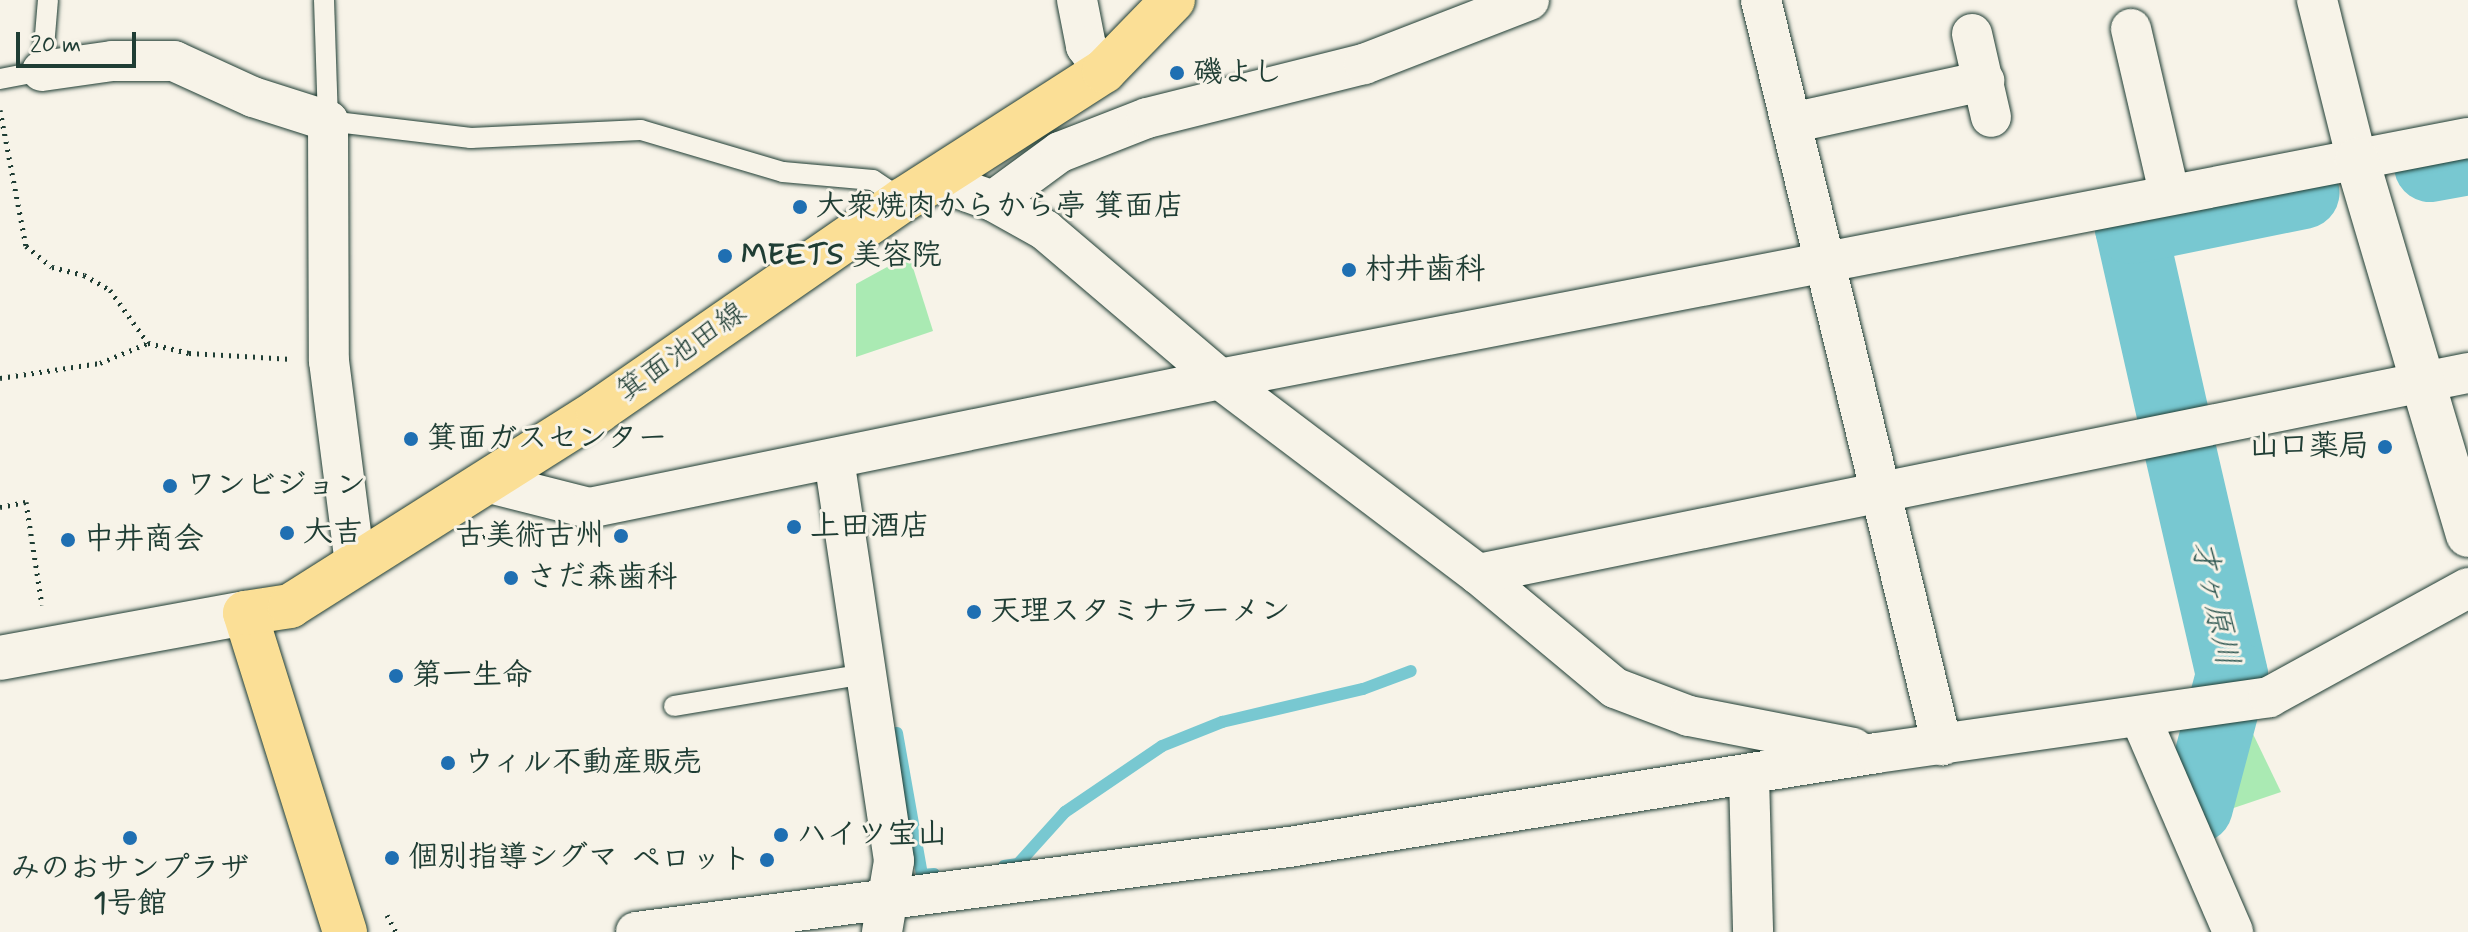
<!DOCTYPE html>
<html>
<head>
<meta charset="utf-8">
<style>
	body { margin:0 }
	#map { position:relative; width:2468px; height:932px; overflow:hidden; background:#f7f3e8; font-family:Mynerve,"Klee One",sans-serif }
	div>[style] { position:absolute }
	.green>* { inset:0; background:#aaeab3 }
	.stream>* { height:12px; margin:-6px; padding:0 6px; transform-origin:6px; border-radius:6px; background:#78c8d1 }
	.river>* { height:72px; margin:-36px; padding:0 36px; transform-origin:36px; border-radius:36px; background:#78c8d1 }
	.path>* { height:5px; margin-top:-2.5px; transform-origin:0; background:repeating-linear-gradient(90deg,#1f3d34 0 2px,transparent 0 8px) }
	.roads { filter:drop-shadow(0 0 2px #1f3d34) drop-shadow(0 0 2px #1f3d34) }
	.service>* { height:20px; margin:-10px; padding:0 10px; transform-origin:10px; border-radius:10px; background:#f7f3e8 }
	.minor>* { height:40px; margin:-20px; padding:0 20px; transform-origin:20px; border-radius:20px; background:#f7f3e8 }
	.tertiary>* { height:44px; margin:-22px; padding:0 22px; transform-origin:22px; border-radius:22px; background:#f7f3e8 }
	.primary>* { height:44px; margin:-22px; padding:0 22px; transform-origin:22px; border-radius:22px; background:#fbdf96 }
	.dots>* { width:22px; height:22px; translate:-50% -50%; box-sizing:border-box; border:4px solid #f7f3e8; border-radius:50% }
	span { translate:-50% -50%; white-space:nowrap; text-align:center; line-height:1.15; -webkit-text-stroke:6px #f7f3e8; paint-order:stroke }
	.poi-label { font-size:30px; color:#1f3d34; font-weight:700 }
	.left { translate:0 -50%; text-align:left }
	.right { translate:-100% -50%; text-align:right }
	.street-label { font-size:30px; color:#1f3d34 }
	.water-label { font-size:32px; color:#315953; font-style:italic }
	.scale { position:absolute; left:16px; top:32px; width:120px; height:36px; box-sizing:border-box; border:4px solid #1f3d34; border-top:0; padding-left:10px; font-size:24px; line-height:28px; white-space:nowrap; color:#1f3d34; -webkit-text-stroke:6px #f7f3e8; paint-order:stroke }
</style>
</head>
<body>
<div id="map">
	<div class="green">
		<div style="clip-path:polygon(909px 255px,933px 331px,856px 357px,856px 284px)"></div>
		<div style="clip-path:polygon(2253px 734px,2281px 792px,2201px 819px,2223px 747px)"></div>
	</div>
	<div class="stream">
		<div style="left:897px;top:733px;width:144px;rotate:80deg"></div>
		<div style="left:922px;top:875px;width:12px;rotate:-5deg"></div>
		<div style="left:1004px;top:866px;width:14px;rotate:-8deg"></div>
		<div style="left:1018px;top:864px;width:70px;rotate:-47.9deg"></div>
		<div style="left:1065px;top:812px;width:117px;rotate:-34.2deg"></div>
		<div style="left:1162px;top:746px;width:65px;rotate:-21.8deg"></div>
		<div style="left:1222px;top:722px;width:145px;rotate:-13.2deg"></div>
		<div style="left:1363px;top:689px;width:51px;rotate:-20.6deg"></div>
	</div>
	<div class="river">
		<div style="left:2430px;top:166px;width:39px;rotate:-10deg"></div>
		<div style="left:2174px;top:419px;width:196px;rotate:-102.7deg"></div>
		<div style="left:2131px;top:228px;width:176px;rotate:-11.5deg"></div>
		<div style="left:2179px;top:445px;width:236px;rotate:77deg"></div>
		<div style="left:2232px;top:675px;width:137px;rotate:104.9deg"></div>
	</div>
	<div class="path">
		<div style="left:0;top:110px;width:138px;rotate:79.2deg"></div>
		<div style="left:26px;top:246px;width:33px;rotate:39deg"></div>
		<div style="left:52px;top:267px;width:33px;rotate:14deg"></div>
		<div style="left:84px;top:275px;width:30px;rotate:30deg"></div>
		<div style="left:110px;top:290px;width:65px;rotate:54.4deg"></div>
		<div style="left:148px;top:343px;width:42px;rotate:13.7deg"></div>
		<div style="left:189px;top:353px;width:103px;rotate:3.3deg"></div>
		<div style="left:0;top:378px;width:101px;rotate:-8.5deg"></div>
		<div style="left:100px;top:363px;width:52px;rotate:-22.6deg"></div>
		<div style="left:0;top:507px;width:26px;rotate:-11deg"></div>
		<div style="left:26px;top:502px;width:104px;rotate:81.2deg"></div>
		<div style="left:483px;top:537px;width:22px;rotate:-22deg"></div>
		<div style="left:387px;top:915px;width:19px;rotate:62deg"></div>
	</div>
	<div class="roads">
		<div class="service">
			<div style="left:324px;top:0;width:121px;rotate:88.1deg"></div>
			<div style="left:328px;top:121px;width:144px;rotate:6.8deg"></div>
			<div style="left:471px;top:138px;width:170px;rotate:-2.7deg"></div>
			<div style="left:641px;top:130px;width:148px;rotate:16.5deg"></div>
			<div style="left:783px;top:172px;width:90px;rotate:5.1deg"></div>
			<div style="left:873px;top:180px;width:36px;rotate:34deg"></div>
			<div style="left:0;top:79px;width:43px;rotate:-10.8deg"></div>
			<div style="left:42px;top:71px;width:71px;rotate:-85.2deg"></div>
			<div style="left:674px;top:706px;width:195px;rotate:-9.5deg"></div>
		</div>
		<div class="minor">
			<div style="left:1077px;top:0;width:47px;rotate:78.9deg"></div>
			<div style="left:1086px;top:46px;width:31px;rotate:54deg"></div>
			<div style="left:1761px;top:0;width:767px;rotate:76.34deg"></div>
			<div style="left:2317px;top:0;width:165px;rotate:76deg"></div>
			<div style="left:2131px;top:29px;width:167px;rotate:76.9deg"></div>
			<div style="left:1972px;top:34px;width:85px;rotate:77.1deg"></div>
			<div style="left:42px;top:71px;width:71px;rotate:-8.1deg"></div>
			<div style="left:112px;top:61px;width:62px"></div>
			<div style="left:174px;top:61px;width:87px;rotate:24.5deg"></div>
			<div style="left:253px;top:97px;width:79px;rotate:17.7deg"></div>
			<div style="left:328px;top:121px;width:240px;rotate:89.8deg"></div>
			<div style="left:329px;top:361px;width:204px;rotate:82.7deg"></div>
			<div style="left:1791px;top:123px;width:198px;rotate:-12.3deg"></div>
			<div style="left:935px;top:180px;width:62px;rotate:19.9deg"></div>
			<div style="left:993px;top:201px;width:60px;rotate:29.1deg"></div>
			<div style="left:1045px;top:230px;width:230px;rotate:40.4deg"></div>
			<div style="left:1220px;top:379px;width:323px;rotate:37.1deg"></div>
			<div style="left:1478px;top:574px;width:178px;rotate:39.8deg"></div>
			<div style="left:1615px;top:688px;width:79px;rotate:20.7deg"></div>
			<div style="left:1689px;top:716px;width:167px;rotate:11deg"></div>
			<div style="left:993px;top:201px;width:83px;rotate:-36.2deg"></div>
			<div style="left:1060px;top:152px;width:93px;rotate:-21.3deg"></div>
			<div style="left:1147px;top:118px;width:224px;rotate:-14deg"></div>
			<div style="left:1364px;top:64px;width:177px;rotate:-21.2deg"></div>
			<div style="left:834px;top:459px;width:406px;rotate:81.5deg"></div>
			<div style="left:894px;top:861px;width:72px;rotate:99.6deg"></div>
			<div style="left:486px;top:482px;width:106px;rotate:14.2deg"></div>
			<div style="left:589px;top:508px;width:644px;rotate:-11.55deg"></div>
			<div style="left:1220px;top:379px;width:1271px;rotate:-10.93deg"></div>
			<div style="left:1478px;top:574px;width:1010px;rotate:-11.48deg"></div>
			<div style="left:2141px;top:719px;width:232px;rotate:66.6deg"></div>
			<div style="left:1749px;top:776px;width:156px;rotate:88.5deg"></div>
			<div style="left:636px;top:932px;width:659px;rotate:-7.42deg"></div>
			<div style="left:1289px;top:847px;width:595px;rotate:-9.08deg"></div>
			<div style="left:1877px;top:753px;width:396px;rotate:-8.1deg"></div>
			<div style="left:2269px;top:697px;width:227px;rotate:-28.7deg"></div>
		</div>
		<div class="tertiary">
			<div style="left:2357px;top:160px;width:391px;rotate:73.5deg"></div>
			<div style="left:0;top:658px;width:249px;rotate:-10.4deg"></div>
		</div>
		<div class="primary">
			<div style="left:345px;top:932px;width:334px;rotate:-107.4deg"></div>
			<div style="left:245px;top:613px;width:46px;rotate:-8.8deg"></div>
			<div style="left:290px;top:606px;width:365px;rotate:-32.3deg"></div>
			<div style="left:598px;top:411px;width:371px;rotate:-34.7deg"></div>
			<div style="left:903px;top:200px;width:239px;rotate:-32.7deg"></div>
			<div style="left:1104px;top:71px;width:99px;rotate:-45.8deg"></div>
		</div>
	</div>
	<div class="dots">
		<div style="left:1177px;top:73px;background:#1f6fb2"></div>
		<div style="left:800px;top:207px;background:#1f6fb2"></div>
		<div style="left:725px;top:256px;background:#1f6fb2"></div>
		<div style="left:1349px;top:270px;background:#1f6fb2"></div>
		<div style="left:411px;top:439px;background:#1f6fb2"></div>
		<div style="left:2385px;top:447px;background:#1f6fb2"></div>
		<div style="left:170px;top:486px;background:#1f6fb2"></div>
		<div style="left:794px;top:527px;background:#1f6fb2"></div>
		<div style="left:287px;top:533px;background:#1f6fb2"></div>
		<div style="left:621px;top:536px;background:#1f6fb2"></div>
		<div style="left:68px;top:540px;background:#1f6fb2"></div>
		<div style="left:511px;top:578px;background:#1f6fb2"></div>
		<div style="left:974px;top:612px;background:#1f6fb2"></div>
		<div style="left:396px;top:676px;background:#1f6fb2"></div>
		<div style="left:448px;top:763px;background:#1f6fb2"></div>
		<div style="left:781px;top:835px;background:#1f6fb2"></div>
		<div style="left:130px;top:838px;background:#1f6fb2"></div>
		<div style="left:392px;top:858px;background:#1f6fb2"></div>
		<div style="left:767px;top:860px;background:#1f6fb2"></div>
	</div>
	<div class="poi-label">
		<span class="left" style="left:1193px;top:73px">磯よし</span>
		<span class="left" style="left:816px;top:207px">大衆焼肉からから亭 箕面店</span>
		<span class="left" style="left:741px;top:256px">MEETS 美容院</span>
		<span class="left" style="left:1365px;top:270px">村井歯科</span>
		<span class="left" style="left:427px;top:439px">箕面ガスセンター</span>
		<span class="right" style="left:2369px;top:447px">山口薬局</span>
		<span class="left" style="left:186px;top:486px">ワンビジョン</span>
		<span class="left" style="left:810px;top:527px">上田酒店</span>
		<span class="left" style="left:303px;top:533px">大吉</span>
		<span class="right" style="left:605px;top:536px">古美術古州</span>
		<span class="left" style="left:84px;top:540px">中井商会</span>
		<span class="left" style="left:527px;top:578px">さだ森歯科</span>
		<span class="left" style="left:990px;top:612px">天理スタミナラーメン</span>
		<span class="left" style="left:412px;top:676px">第一生命</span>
		<span class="left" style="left:464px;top:763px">ウィル不動産販売</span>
		<span class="left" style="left:797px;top:835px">ハイツ宝山</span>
		<span class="left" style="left:408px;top:858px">個別指導シグマ</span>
		<span class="right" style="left:751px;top:860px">ペロット</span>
		<span style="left:130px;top:886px">みのおサンプラザ<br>1号館</span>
	</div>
	<div class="street-label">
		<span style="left:682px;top:353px;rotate:-35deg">箕面池田線</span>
	</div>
	<div class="water-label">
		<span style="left:2214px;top:603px;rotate:78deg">才ヶ原川</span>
	</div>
	<div class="scale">20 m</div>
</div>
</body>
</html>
